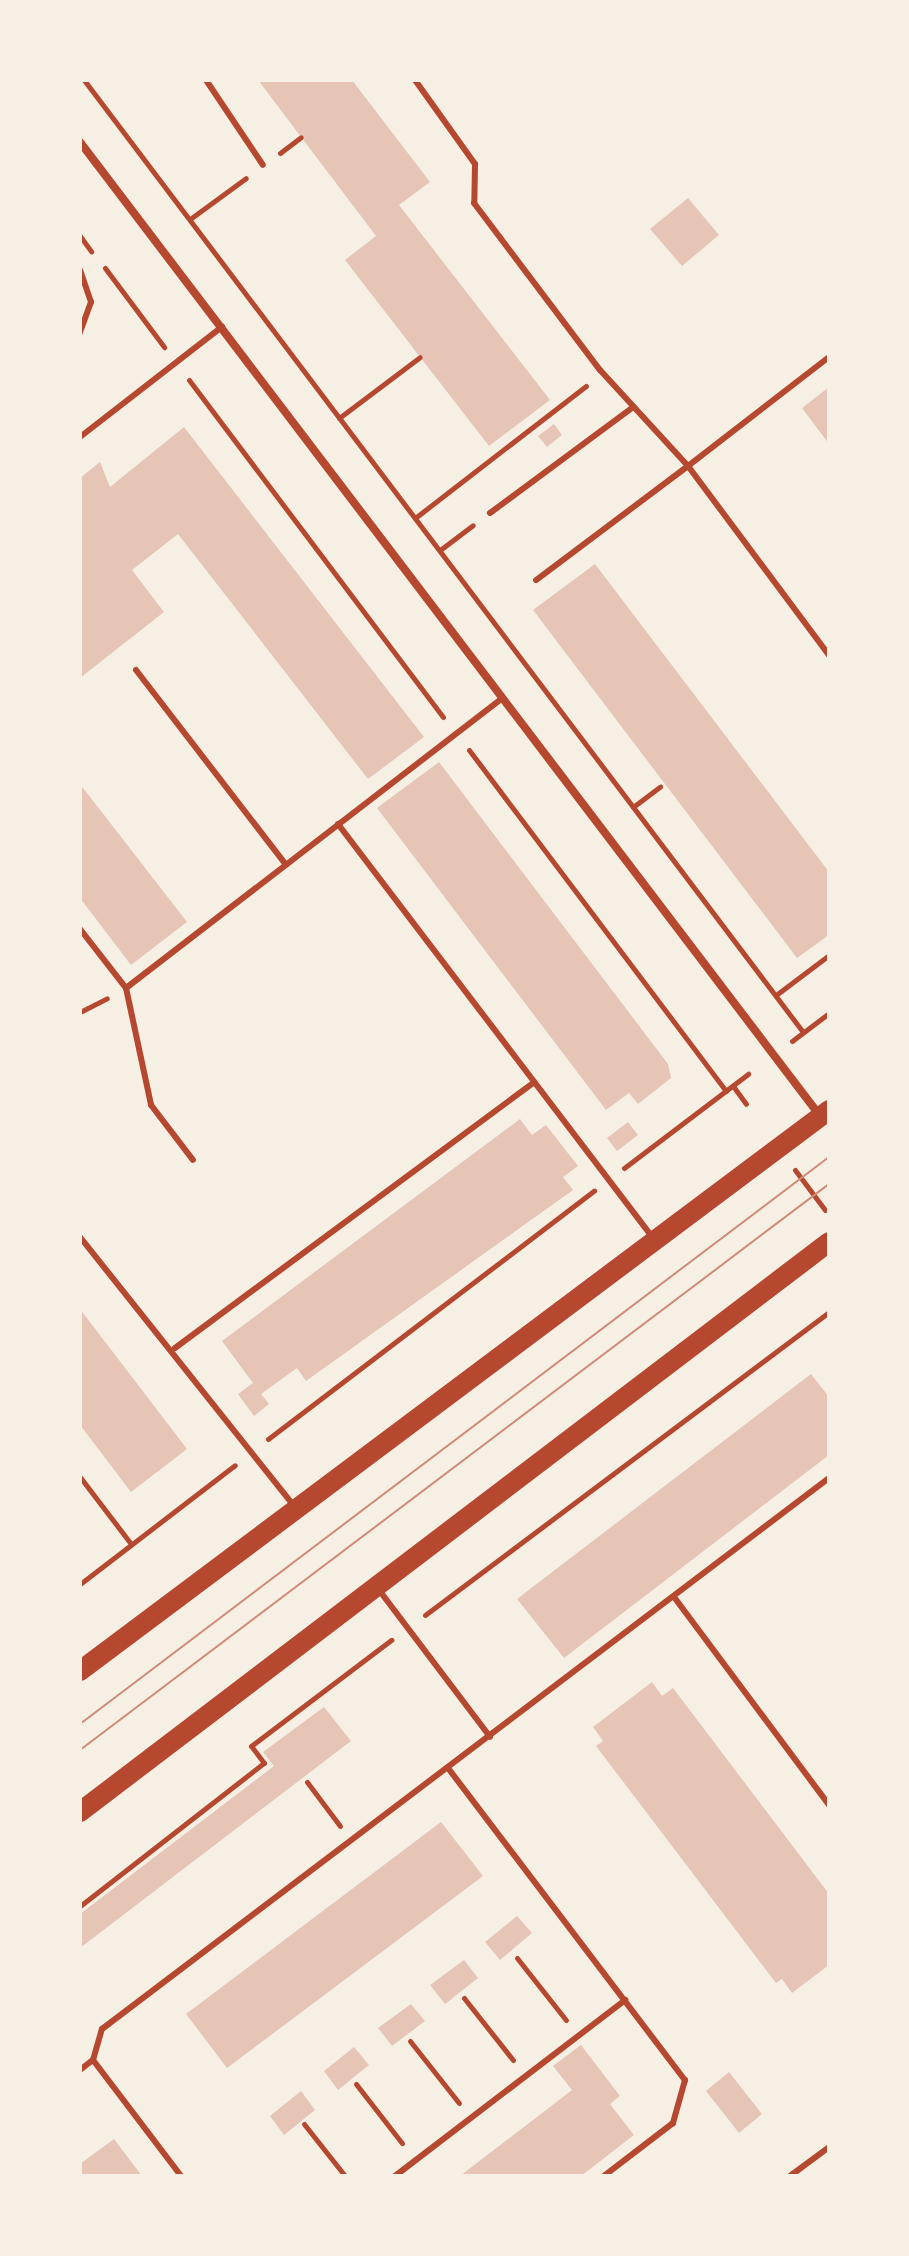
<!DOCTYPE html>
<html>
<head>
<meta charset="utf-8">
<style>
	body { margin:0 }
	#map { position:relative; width:909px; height:2256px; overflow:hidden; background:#f6efe4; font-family:Manrope,sans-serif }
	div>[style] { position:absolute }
	.building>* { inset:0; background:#e6c5b7 }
	.path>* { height:5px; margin:-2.5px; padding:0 2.5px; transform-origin:2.5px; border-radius:2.5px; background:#b5482f }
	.service>* { height:6px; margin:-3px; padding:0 3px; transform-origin:3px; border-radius:3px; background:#b5482f }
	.minor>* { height:8px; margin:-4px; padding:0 4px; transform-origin:4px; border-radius:4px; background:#b5482f }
	.primary>* { height:20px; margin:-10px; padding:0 10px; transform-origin:10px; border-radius:10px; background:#b5482f }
	.tram>* { height:2px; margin:-1px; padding:0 1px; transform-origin:1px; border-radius:1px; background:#cf8b77 }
	span { translate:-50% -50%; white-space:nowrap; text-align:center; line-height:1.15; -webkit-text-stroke:8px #f6efe4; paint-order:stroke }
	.frame { position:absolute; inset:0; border:82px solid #f6efe4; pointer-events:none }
</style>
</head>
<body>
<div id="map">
	<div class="building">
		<div style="clip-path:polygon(258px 80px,352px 80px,430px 182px,399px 205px,550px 400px,489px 446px,345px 260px,376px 236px)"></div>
		<div style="clip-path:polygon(688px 198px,719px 235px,682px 266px,650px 229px)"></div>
		<div style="clip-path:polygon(829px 387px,829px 444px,802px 408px)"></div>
		<div style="clip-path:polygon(554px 424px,562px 435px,547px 447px,538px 436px)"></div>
		<div style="clip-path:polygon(184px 427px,424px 737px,368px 779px,178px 534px,132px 570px,164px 612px,80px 678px,80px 478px,100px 462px,110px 487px)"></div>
		<div style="clip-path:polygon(595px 564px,829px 872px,829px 935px,797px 958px,533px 610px)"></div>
		<div style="clip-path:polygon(439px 762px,668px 1064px,671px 1078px,638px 1104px,629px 1093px,606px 1110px,377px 808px)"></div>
		<div style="clip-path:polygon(80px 784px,187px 922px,131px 965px,80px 898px)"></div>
		<div style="clip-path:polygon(520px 1119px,532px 1135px,546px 1125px,578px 1166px,563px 1177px,573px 1190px,306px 1381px,297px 1368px,261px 1394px,269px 1404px,254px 1416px,238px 1394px,253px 1383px,222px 1341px)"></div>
		<div style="clip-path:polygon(628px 1122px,638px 1135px,617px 1151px,607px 1138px)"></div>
		<div style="clip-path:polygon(80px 1309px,187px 1449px,131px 1492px,80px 1425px)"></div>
		<div style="clip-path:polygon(811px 1374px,829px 1397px,829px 1455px,564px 1658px,517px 1599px)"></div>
		<div style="clip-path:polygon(652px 1682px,662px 1696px,673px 1688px,829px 1894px,829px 1965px,792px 1993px,782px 1979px,776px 1983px,596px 1746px,603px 1741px,593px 1727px)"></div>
		<div style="clip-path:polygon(324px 1707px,351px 1741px,80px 1948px,80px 1914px,274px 1766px,263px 1752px)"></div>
		<div style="clip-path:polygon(441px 1822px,483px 1876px,227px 2068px,186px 2014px)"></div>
		<div style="clip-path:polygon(517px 1916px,532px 1933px,500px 1960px,485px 1942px)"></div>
		<div style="clip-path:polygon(464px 1960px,478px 1978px,445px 2004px,430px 1985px)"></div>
		<div style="clip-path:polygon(411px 2004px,425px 2021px,392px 2046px,378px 2028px)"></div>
		<div style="clip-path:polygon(581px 2045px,620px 2096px,610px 2104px,634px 2135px,581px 2176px,460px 2176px,572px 2090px,553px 2066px)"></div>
		<div style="clip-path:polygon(354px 2047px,369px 2065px,338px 2090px,324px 2071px)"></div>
		<div style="clip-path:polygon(729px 2072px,762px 2114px,739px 2133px,706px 2091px)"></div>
		<div style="clip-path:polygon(301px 2091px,315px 2110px,284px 2135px,270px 2116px)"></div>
		<div style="clip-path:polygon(114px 2139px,142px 2176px,80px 2176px,80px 2164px)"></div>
	</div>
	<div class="path">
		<div style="left:84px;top:80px;width:1193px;rotate:52.94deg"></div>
		<div style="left:280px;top:153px;width:26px;rotate:-37deg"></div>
		<div style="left:190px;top:219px;width:69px;rotate:-36.2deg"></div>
		<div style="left:80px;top:236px;width:19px;rotate:54deg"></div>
		<div style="left:105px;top:268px;width:99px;rotate:53.2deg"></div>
		<div style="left:189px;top:380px;width:422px;rotate:53deg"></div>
		<div style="left:339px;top:418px;width:101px;rotate:-37deg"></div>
		<div style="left:415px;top:518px;width:216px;rotate:-37.7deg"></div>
		<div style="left:440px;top:550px;width:41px;rotate:-37.1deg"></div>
		<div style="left:469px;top:750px;width:427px;rotate:53deg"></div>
		<div style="left:633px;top:807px;width:34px;rotate:-37deg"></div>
		<div style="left:776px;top:995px;width:66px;rotate:-37deg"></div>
		<div style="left:80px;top:1012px;width:30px;rotate:-27deg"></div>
		<div style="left:792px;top:1041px;width:46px;rotate:-37.1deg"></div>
		<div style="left:733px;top:1086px;width:22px;rotate:54deg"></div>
		<div style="left:624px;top:1168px;width:156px;rotate:-37.2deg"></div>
		<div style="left:795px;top:1170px;width:50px;rotate:53.1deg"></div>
		<div style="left:268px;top:1439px;width:410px;rotate:-37.3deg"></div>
		<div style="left:80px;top:1477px;width:84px;rotate:52.7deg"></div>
		<div style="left:80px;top:1584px;width:195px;rotate:-37.5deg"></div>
		<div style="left:425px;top:1615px;width:505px;rotate:-36.87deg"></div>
		<div style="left:307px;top:1782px;width:55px;rotate:53.1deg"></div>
		<div style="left:80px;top:1906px;width:233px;rotate:-37.9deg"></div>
		<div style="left:264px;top:1763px;width:21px;rotate:-127deg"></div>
		<div style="left:251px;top:1746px;width:176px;rotate:-37.1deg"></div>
		<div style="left:517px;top:1958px;width:79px;rotate:51.7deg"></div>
		<div style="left:464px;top:1998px;width:79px;rotate:51.7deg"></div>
		<div style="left:410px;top:2041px;width:79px;rotate:51.7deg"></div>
		<div style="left:356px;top:2084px;width:75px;rotate:52.1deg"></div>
		<div style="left:304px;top:2124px;width:66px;rotate:51.7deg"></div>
	</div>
	<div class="service">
		<div style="left:206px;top:80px;width:102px;rotate:56.2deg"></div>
		<div style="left:415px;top:80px;width:103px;rotate:54.5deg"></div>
		<div style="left:475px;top:164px;width:39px;rotate:91deg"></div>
		<div style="left:474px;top:203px;width:209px;rotate:53deg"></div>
		<div style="left:600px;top:370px;width:130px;rotate:47.5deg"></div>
		<div style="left:688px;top:466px;width:190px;rotate:143.1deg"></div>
		<div style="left:80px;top:270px;width:34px;rotate:71deg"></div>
		<div style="left:91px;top:302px;width:33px;rotate:110deg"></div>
		<div style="left:829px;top:357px;width:178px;rotate:142.3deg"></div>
		<div style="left:688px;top:466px;width:236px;rotate:53.3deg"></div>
		<div style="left:80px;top:437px;width:180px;rotate:-37.8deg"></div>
		<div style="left:490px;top:513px;width:178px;rotate:-36.5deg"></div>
		<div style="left:136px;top:670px;width:246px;rotate:52.4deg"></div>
		<div style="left:338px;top:824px;width:520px;rotate:52.73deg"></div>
		<div style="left:80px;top:929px;width:75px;rotate:52.1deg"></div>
		<div style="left:126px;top:988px;width:475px;rotate:-37.6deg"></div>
		<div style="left:126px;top:988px;width:120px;rotate:77.9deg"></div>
		<div style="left:151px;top:1105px;width:69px;rotate:52.6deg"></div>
		<div style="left:80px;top:1237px;width:344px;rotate:51.5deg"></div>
		<div style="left:175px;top:1348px;width:447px;rotate:-36.5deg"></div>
		<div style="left:379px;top:1590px;width:184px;rotate:52.9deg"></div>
		<div style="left:674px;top:1597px;width:259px;rotate:53.3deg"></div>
		<div style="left:448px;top:1768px;width:392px;rotate:52.8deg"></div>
		<div style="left:685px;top:2080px;width:45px;rotate:105.6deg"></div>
		<div style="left:673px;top:2123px;width:87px;rotate:142.5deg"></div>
		<div style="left:93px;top:2060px;width:146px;rotate:52.8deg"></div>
		<div style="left:80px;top:2070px;width:16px;rotate:-38deg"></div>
		<div style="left:93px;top:2060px;width:32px;rotate:-74deg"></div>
		<div style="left:102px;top:2029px;width:912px;rotate:-37.16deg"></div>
		<div style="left:395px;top:2176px;width:290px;rotate:-37.4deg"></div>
		<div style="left:790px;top:2176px;width:49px;rotate:-36.6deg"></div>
	</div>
	<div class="minor">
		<div style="left:80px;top:142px;width:1223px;rotate:52.77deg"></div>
	</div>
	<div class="primary">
		<div style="left:80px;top:1671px;width:936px;rotate:-36.83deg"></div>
		<div style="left:80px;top:1812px;width:941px;rotate:-37.27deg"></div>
	</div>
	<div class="tram">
		<div style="left:80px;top:1724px;width:939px;rotate:-37.13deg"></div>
		<div style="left:80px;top:1750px;width:939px;rotate:-37.08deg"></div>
	</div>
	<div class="frame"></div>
</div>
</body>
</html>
